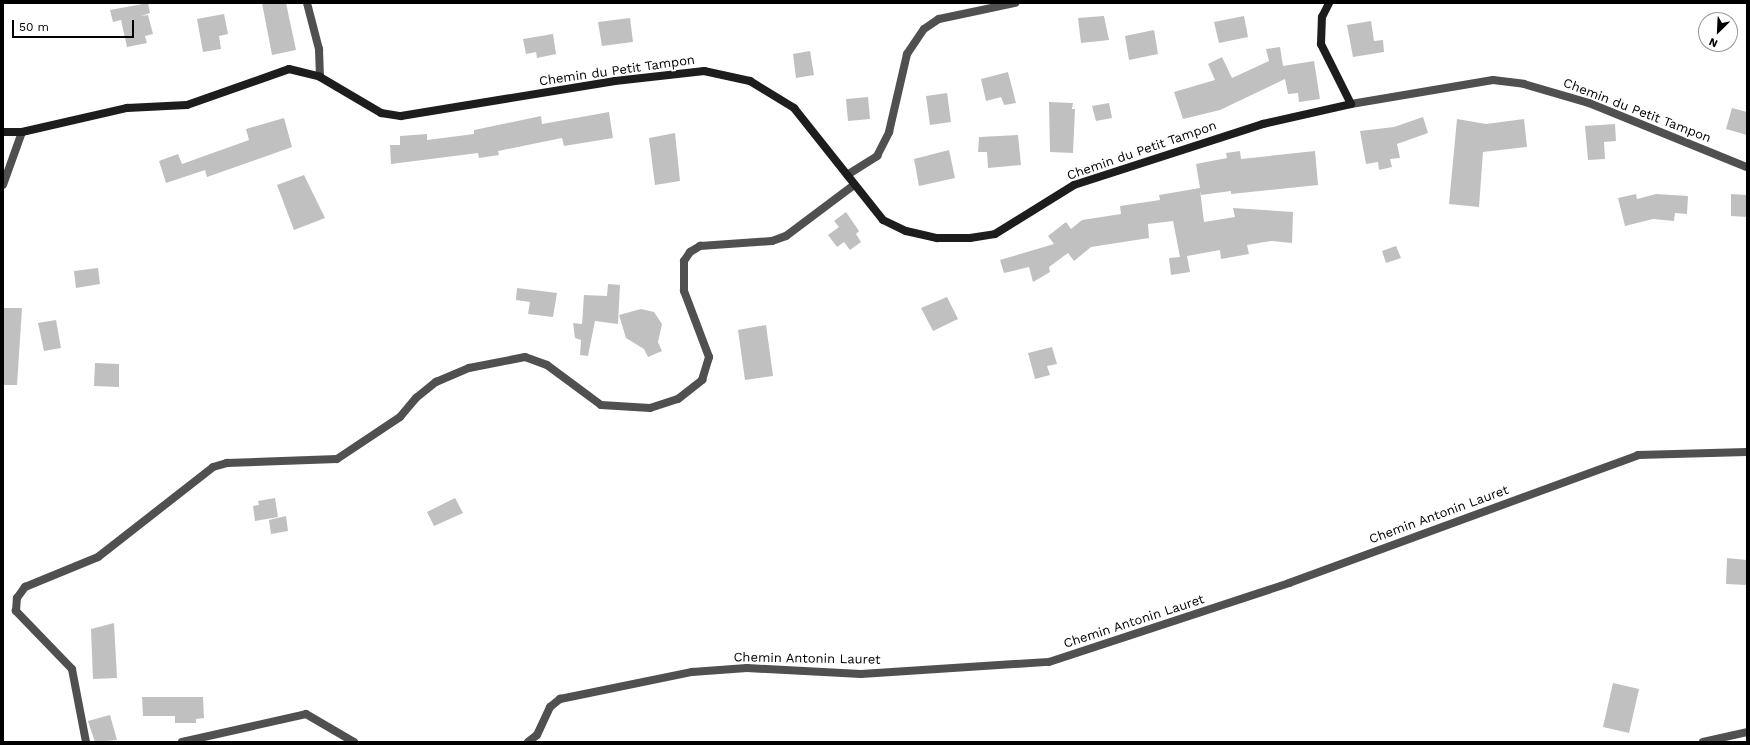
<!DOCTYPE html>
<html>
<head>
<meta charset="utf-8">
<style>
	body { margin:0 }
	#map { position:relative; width:1750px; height:745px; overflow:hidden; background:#fff; font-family:"Work Sans",sans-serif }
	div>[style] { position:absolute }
	.building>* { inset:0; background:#c0c0c0 }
	.street>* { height:8px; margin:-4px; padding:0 4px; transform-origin:4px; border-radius:4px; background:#505050 }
	.secondary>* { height:8px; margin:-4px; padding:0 4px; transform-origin:4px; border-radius:4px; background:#1d1d1d }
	span { translate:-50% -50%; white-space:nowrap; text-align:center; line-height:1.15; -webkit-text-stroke:3.5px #fff; paint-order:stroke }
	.street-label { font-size:13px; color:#000 }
	.frame { position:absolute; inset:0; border:4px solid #000; pointer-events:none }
	.north { position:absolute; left:1698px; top:12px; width:40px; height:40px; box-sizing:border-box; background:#fff; border:1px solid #999; border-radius:50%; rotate:204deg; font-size:11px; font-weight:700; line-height:16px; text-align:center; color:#000 }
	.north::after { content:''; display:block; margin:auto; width:14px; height:18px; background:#000; clip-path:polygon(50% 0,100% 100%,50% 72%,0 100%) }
	.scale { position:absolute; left:12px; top:20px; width:122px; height:18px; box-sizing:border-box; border:2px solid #000; border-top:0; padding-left:5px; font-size:12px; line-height:14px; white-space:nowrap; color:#000; -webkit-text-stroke:3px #fff; paint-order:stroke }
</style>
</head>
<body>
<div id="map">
	<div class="building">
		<div style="clip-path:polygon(148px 3px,150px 13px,141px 16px,148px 15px,153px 34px,145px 36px,147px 43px,127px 47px,121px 20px,113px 22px,110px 10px)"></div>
		<div style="clip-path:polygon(262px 3px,286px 3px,296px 50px,272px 55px)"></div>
		<div style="clip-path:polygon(224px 14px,228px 34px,219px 36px,221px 49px,203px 52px,197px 19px)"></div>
		<div style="clip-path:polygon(1104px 16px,1109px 40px,1081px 43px,1078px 18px)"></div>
		<div style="clip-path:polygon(1244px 16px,1248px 37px,1219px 43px,1214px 22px)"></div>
		<div style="clip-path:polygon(630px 18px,633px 42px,602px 46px,598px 22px)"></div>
		<div style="clip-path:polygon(1371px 21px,1374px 41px,1383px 40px,1384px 52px,1353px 57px,1347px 25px)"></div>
		<div style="clip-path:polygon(1154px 30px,1158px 54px,1129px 60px,1125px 36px)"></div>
		<div style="clip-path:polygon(553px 34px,556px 54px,537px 58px,536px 52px,526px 54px,523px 39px)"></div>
		<div style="clip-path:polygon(1280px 47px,1283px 66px,1314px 61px,1320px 99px,1299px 102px,1298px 93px,1288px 94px,1285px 79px,1220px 110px,1183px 119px,1174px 92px,1215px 80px,1208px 64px,1222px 57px,1232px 78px,1269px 61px,1266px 49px)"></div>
		<div style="clip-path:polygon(810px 51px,814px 75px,796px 78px,793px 54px)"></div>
		<div style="clip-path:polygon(1008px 72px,1016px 103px,1004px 105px,1001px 97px,986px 101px,981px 79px)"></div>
		<div style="clip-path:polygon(947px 93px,951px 122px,930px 125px,926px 96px)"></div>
		<div style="clip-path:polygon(868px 97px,870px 119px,848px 121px,846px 99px)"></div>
		<div style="clip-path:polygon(1049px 102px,1073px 103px,1072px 109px,1075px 109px,1073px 153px,1050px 152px)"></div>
		<div style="clip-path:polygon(1109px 103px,1112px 118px,1096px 121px,1092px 106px)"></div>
		<div style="clip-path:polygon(1732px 108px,1747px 112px,1747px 135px,1726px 129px)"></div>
		<div style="clip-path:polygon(609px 112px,613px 138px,564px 146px,562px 138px,498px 151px,499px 155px,479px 158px,478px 153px,391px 164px,390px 145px,400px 145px,400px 136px,427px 134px,427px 140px,474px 134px,474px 130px,541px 116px,542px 124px)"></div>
		<div style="clip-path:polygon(1423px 117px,1428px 133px,1397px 144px,1400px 158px,1390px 159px,1392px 167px,1379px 170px,1378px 162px,1366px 164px,1360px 131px,1394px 127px)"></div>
		<div style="clip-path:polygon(284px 118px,292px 147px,207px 177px,205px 170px,166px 183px,159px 161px,178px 154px,182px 164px,249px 140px,246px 129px)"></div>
		<div style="clip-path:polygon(1457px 119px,1486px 124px,1524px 119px,1527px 147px,1483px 152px,1479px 207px,1449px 204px)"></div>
		<div style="clip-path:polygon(1615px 124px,1616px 141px,1604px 142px,1605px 159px,1588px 160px,1585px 126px)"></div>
		<div style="clip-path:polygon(675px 133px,680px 181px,655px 185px,649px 138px)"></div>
		<div style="clip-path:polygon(1018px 135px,1021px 165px,988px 168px,987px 152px,978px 152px,979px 137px)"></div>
		<div style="clip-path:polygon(949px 150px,955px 178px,919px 186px,914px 159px)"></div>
		<div style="clip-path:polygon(1240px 151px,1241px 159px,1315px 151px,1318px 185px,1231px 194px,1231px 191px,1201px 195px,1200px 190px,1204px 222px,1235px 217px,1233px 208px,1293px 212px,1292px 243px,1271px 241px,1247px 245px,1249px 254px,1221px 259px,1220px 250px,1187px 256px,1190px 272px,1171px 275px,1169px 258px,1180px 257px,1173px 221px,1148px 224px,1149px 238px,1091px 247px,1074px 261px,1068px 253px,1049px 267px,1050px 272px,1033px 282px,1029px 267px,1004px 273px,1000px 260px,1054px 244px,1048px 236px,1066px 222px,1071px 229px,1082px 220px,1121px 214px,1120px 206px,1160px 200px,1159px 195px,1200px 188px,1196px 164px,1227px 158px,1226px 153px)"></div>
		<div style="clip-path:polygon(304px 175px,325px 218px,294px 230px,277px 185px)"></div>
		<div style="clip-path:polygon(1636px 194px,1637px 199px,1656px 194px,1688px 196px,1687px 214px,1675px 213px,1674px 221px,1653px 219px,1625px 226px,1618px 198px)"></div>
		<div style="clip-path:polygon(1731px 194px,1747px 195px,1747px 217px,1731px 216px)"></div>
		<div style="clip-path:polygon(846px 212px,859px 231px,856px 234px,861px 242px,850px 250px,844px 242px,837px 247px,828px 235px,839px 227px,834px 221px)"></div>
		<div style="clip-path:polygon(1396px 246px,1401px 258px,1386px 263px,1382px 251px)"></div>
		<div style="clip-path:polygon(98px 268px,100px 284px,76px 288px,74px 271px)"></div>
		<div style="clip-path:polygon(608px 284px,620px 285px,618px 324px,595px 321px,588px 356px,580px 355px,581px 340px,575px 338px,573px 323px,582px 324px,584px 295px,607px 296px)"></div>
		<div style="clip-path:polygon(517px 288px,557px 293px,553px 317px,528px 314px,530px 302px,516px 300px)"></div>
		<div style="clip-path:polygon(947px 297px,958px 319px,933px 331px,921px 308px)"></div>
		<div style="clip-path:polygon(3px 308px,22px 308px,17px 385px,3px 385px)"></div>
		<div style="clip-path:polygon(641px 309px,654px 312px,662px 324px,658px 342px,662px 351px,648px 357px,644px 349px,626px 338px,619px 315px)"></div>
		<div style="clip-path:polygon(56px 320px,61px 348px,44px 351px,38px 323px)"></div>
		<div style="clip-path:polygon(766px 325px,773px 376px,745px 380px,738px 330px)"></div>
		<div style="clip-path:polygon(1052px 347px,1057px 364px,1047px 366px,1050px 375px,1035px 379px,1028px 353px)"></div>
		<div style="clip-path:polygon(95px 363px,119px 364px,119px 387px,94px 386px)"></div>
		<div style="clip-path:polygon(275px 498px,278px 517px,255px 521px,253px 506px,259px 505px,258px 501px)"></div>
		<div style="clip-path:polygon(455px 498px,463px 513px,434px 526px,427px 512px)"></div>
		<div style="clip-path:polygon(286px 516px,288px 531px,271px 534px,269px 520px)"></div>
		<div style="clip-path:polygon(1727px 558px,1747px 560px,1746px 585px,1726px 584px)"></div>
		<div style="clip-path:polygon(114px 623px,117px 678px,93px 679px,91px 629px)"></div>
		<div style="clip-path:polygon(1613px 683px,1639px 689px,1629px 733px,1603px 727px)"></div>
		<div style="clip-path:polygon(142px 697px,203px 697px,204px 718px,196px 719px,196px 723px,175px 723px,175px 716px,143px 716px)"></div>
		<div style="clip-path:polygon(110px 715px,117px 740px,95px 742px,88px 721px)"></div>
	</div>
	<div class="street">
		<div style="left:307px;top:3px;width:48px;rotate:75.4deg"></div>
		<div style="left:319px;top:49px;width:28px;rotate:88deg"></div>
		<div style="left:1351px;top:104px;width:144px;rotate:-9.6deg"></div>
		<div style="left:1493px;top:80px;width:31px;rotate:7deg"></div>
		<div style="left:1524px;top:84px;width:68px;rotate:16.3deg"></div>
		<div style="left:1589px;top:103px;width:170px;rotate:22.1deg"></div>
		<div style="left:847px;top:175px;width:36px;rotate:-32deg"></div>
		<div style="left:877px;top:156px;width:27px;rotate:-63deg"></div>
		<div style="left:889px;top:132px;width:80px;rotate:-77deg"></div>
		<div style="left:907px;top:54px;width:30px;rotate:-56deg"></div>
		<div style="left:924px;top:29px;width:18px;rotate:-34deg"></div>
		<div style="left:939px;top:19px;width:78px;rotate:-11.9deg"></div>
		<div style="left:3px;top:185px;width:56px;rotate:-70.3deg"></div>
		<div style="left:86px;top:742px;width:74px;rotate:-100.9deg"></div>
		<div style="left:72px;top:669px;width:81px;rotate:-134deg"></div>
		<div style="left:16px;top:611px;width:13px;rotate:-86deg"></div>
		<div style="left:17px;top:598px;width:14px;rotate:-54deg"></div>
		<div style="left:25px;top:587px;width:79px;rotate:-22.3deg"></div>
		<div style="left:98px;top:557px;width:146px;rotate:-38deg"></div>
		<div style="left:213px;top:467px;width:15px;rotate:-16deg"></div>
		<div style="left:227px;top:463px;width:110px;rotate:-2.1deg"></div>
		<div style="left:337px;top:459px;width:76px;rotate:-33.7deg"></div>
		<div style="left:400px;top:417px;width:25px;rotate:-50deg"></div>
		<div style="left:416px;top:398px;width:26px;rotate:-39deg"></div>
		<div style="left:436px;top:382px;width:36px;rotate:-23deg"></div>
		<div style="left:469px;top:368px;width:57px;rotate:-11.1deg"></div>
		<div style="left:525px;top:357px;width:23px;rotate:20deg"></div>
		<div style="left:547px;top:365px;width:67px;rotate:36.5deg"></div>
		<div style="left:601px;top:405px;width:49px;rotate:3.5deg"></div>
		<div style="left:650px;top:408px;width:29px;rotate:-18deg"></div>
		<div style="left:678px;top:399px;width:31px;rotate:-38deg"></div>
		<div style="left:702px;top:380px;width:24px;rotate:-73deg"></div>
		<div style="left:709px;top:357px;width:71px;rotate:-110.7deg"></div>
		<div style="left:684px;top:291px;width:30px;rotate:-90deg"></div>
		<div style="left:684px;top:261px;width:11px;rotate:-56deg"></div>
		<div style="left:690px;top:252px;width:12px;rotate:-31deg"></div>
		<div style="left:700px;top:246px;width:72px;rotate:-4deg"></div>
		<div style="left:772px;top:241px;width:15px;rotate:-20deg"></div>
		<div style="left:786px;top:236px;width:85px;rotate:-36.9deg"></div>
		<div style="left:182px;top:742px;width:127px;rotate:-12.7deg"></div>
		<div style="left:306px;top:714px;width:56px;rotate:30.3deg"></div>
		<div style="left:528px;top:742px;width:11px;rotate:-38deg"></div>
		<div style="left:537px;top:735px;width:31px;rotate:-65deg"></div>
		<div style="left:550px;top:707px;width:13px;rotate:-39deg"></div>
		<div style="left:560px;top:699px;width:135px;rotate:-11.6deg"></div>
		<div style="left:692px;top:672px;width:55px;rotate:-4.2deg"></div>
		<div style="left:747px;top:668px;width:114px;rotate:3deg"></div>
		<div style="left:861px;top:674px;width:188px;rotate:-3.7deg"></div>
		<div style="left:1049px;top:662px;width:253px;rotate:-18.2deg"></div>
		<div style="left:1289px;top:583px;width:372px;rotate:-20.1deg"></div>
		<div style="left:1638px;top:455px;width:109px;rotate:-1.6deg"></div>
		<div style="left:1703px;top:742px;width:45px;rotate:-12.8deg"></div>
	</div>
	<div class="secondary">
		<div style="left:3px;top:132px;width:19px"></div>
		<div style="left:22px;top:132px;width:108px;rotate:-12.9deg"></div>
		<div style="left:127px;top:108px;width:60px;rotate:-2.9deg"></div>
		<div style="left:187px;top:105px;width:108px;rotate:-19.4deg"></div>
		<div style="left:289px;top:69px;width:32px;rotate:14deg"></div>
		<div style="left:320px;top:77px;width:71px;rotate:30.5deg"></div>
		<div style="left:381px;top:113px;width:20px;rotate:9deg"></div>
		<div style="left:401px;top:116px;width:217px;rotate:-9.3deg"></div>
		<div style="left:615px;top:81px;width:90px;rotate:-6.4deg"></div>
		<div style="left:704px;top:71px;width:47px;rotate:12.3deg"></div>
		<div style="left:750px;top:81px;width:52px;rotate:31.5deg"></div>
		<div style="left:794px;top:108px;width:143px;rotate:51.5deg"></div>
		<div style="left:883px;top:220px;width:25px;rotate:26deg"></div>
		<div style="left:906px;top:231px;width:32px;rotate:13deg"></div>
		<div style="left:937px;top:238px;width:33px"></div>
		<div style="left:970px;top:238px;width:25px;rotate:-9deg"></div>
		<div style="left:995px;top:234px;width:93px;rotate:-31.8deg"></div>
		<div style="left:1074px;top:185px;width:199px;rotate:-17.9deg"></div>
		<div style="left:1263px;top:124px;width:90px;rotate:-12.8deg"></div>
		<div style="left:1351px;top:104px;width:67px;rotate:-116.6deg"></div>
		<div style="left:1321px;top:44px;width:27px;rotate:-88deg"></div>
		<div style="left:1322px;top:17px;width:16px;rotate:-63deg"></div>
	</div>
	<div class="street-label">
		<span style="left:617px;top:71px;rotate:-8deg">Chemin du Petit Tampon</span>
		<span style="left:1637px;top:111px;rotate:21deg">Chemin du Petit Tampon</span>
		<span style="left:1142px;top:151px;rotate:-19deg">Chemin du Petit Tampon</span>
		<span style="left:1439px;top:515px;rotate:-20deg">Chemin Antonin Lauret</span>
		<span style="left:1134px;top:622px;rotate:-18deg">Chemin Antonin Lauret</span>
		<span style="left:807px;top:659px;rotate:1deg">Chemin Antonin Lauret</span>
	</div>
	<div class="frame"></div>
	<div class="north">N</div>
	<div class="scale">50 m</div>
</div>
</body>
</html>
